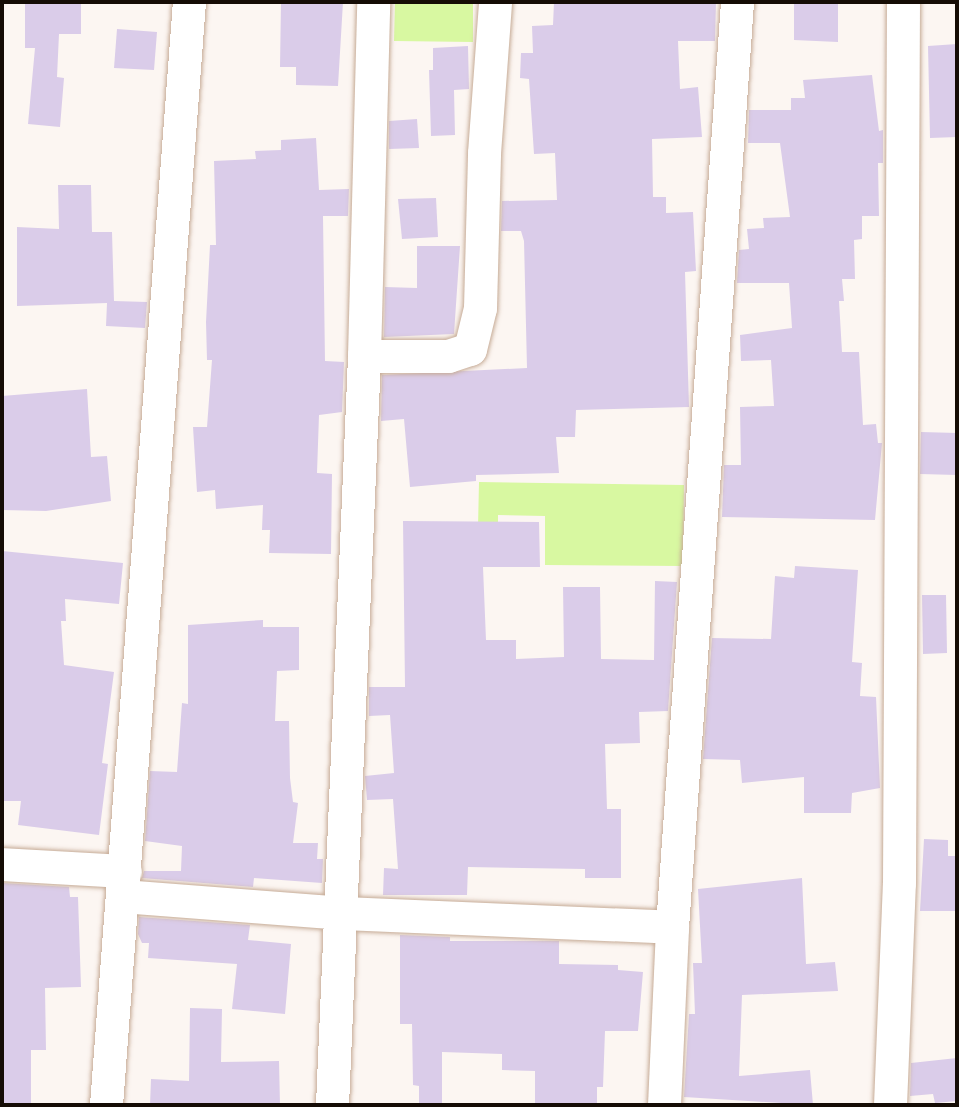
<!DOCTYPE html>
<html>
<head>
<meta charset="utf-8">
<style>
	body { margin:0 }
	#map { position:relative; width:959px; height:1107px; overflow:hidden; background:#fcf6f2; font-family:"Libre Baskerville",serif }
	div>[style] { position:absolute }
	.green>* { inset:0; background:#d8f8a1 }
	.building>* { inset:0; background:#dacce9 }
	.roads { filter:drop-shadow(0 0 2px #c6ab96) drop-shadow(0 0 2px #c6ab96) }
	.minor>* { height:33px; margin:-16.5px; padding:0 16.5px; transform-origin:16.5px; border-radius:16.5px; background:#fff }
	span { translate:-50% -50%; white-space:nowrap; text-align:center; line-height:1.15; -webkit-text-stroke:5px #fcf6f2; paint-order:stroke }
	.frame { position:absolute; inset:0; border:4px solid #150c05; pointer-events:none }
</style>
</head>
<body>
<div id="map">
	<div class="green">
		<div style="clip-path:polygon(395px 2px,473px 2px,473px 42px,394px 41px)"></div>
		<div style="clip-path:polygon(479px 482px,684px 485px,683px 566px,545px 565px,545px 516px,498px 515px,498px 527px,478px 527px)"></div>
	</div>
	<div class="building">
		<div style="clip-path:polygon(25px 2px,81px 2px,81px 34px,59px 34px,57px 77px,64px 78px,60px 127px,28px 124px,35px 48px,25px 48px)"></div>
		<div style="clip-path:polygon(281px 2px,343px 2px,338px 86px,296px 85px,296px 67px,280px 67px)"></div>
		<div style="clip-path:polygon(554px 2px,716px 2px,715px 41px,678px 41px,680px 89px,698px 87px,702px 137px,652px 139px,653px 197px,666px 197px,666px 213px,693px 212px,696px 271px,685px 272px,689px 407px,576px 410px,575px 437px,556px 437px,559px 473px,476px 475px,476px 481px,410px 487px,404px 419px,381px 421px,382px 375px,527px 368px,524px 241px,521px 231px,501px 231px,502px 201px,557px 200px,555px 153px,534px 154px,529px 79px,520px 78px,521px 53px,533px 53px,532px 26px,553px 25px)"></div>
		<div style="clip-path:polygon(794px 2px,838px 2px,838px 42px,794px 40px)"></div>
		<div style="clip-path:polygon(117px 29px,157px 32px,154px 70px,114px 68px)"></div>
		<div style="clip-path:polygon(957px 44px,957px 137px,930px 138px,928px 46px)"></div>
		<div style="clip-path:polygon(468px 46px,469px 89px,454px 90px,455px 135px,431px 136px,429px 70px,433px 70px,433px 48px)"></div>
		<div style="clip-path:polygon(872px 75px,879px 131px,883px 130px,883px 163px,878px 163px,879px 216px,862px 216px,862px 239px,854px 240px,855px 279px,842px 279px,844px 301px,839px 301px,842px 352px,859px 352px,863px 425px,876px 424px,878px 443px,882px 443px,875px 520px,722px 517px,724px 465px,741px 465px,740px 407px,774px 406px,771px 360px,741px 361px,740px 335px,792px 328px,789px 283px,737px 283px,739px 250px,749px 249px,747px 229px,764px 228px,763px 218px,790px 217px,780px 143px,748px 143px,749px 110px,791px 110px,791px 98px,805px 98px,803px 80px)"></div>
		<div style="clip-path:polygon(417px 119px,419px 148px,389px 149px,389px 121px)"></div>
		<div style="clip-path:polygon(316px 138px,319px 190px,349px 189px,348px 216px,323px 216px,325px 361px,344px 362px,342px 412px,319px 415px,317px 473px,332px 474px,331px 554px,269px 553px,270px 530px,262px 530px,263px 505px,216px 509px,215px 490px,197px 492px,193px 427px,207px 427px,212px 360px,207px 360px,206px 322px,210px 245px,216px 245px,214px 161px,256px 159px,255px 151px,281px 150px,281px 140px)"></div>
		<div style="clip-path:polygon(58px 185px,91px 185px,92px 232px,112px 232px,114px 301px,147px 302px,145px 328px,106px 326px,107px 303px,17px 306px,17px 227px,59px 229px)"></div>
		<div style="clip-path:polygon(436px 198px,438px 237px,402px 239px,398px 199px)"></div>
		<div style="clip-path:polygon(417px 246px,460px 246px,454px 334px,384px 337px,385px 287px,417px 288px)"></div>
		<div style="clip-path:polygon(87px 389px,91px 457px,107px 456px,111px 501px,46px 511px,2px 510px,2px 396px)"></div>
		<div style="clip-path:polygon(921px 432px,957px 433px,957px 475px,920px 474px)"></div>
		<div style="clip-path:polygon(403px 521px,539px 522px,540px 567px,483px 567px,486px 640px,516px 640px,516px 659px,564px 657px,563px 587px,600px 587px,601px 659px,654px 660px,655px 581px,677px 582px,668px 711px,639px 712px,640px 743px,605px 744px,607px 809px,621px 809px,621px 878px,585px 878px,585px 869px,468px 867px,467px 895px,383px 895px,384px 868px,398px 869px,393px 799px,367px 800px,365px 776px,394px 773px,390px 715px,369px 716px,369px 687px,405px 687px)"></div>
		<div style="clip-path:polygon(2px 551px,123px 563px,119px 604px,65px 599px,66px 621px,61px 621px,64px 665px,114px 672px,102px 763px,108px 764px,99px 835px,18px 825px,21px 801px,2px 801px)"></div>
		<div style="clip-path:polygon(795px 566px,858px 570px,852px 662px,862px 663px,860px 696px,876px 697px,880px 788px,852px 793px,851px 813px,804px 813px,804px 777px,742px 783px,740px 760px,703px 759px,712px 638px,771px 639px,775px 576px,794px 578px)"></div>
		<div style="clip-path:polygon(922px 595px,946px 595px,947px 653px,923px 654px)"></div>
		<div style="clip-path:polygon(263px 620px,263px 627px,299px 627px,299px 670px,277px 671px,275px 721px,289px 721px,290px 778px,293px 802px,298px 803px,293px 843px,318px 843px,317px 859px,323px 859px,322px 883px,254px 878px,253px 887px,142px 878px,144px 871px,181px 871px,182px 846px,145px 841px,150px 771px,177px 772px,182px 703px,188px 704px,188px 625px)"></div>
		<div style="clip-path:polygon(924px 839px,948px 840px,948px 856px,957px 856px,957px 911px,920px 911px)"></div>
		<div style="clip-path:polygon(802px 878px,806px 964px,835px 962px,838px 991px,742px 995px,739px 1076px,810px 1070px,813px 1105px,684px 1097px,689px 1014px,695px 1014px,693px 963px,702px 963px,698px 889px)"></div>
		<div style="clip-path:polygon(2px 883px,69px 887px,70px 897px,78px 897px,81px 987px,45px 988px,46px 1050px,31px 1050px,31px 1105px,2px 1105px)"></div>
		<div style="clip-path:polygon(139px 917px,250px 925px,248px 940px,291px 944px,285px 1014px,232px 1009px,237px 964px,148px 958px,149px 943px,142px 943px,138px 934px)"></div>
		<div style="clip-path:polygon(400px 935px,450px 937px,450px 941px,559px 941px,559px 964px,618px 965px,618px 970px,643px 972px,638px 1031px,605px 1031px,603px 1087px,597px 1087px,597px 1105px,535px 1105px,535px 1071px,502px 1070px,502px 1054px,442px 1052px,442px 1105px,419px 1105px,419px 1086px,413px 1085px,412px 1024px,400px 1024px)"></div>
		<div style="clip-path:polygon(190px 1008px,222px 1009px,221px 1062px,279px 1061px,280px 1105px,150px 1105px,151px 1079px,189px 1081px)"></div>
		<div style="clip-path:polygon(957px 1058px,957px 1101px,935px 1103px,933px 1094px,910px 1096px,911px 1063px)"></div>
	</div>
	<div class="roads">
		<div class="minor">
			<div style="left:364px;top:356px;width:84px"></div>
			<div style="left:448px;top:356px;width:23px;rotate:-18deg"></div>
			<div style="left:470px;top:349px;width:42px;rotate:-76.3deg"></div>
			<div style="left:480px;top:308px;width:155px;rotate:-88.5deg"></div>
			<div style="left:484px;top:153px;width:151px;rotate:-85.8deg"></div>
			<div style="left:2px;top:864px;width:123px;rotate:3.3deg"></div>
			<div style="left:122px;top:896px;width:222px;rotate:4.4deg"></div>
			<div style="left:343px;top:913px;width:329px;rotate:2.4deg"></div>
			<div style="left:106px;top:1105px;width:1106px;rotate:-85.7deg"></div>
			<div style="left:332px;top:1105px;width:750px;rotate:-87.55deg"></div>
			<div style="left:364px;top:356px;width:354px;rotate:-88.5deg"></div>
			<div style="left:664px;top:1105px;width:178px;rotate:-87.4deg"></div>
			<div style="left:672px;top:927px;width:927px;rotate:-85.98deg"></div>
			<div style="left:890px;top:1105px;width:222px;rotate:-87.7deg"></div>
			<div style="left:899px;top:883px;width:881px;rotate:-89.74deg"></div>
		</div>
	</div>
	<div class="frame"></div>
</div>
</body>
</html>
